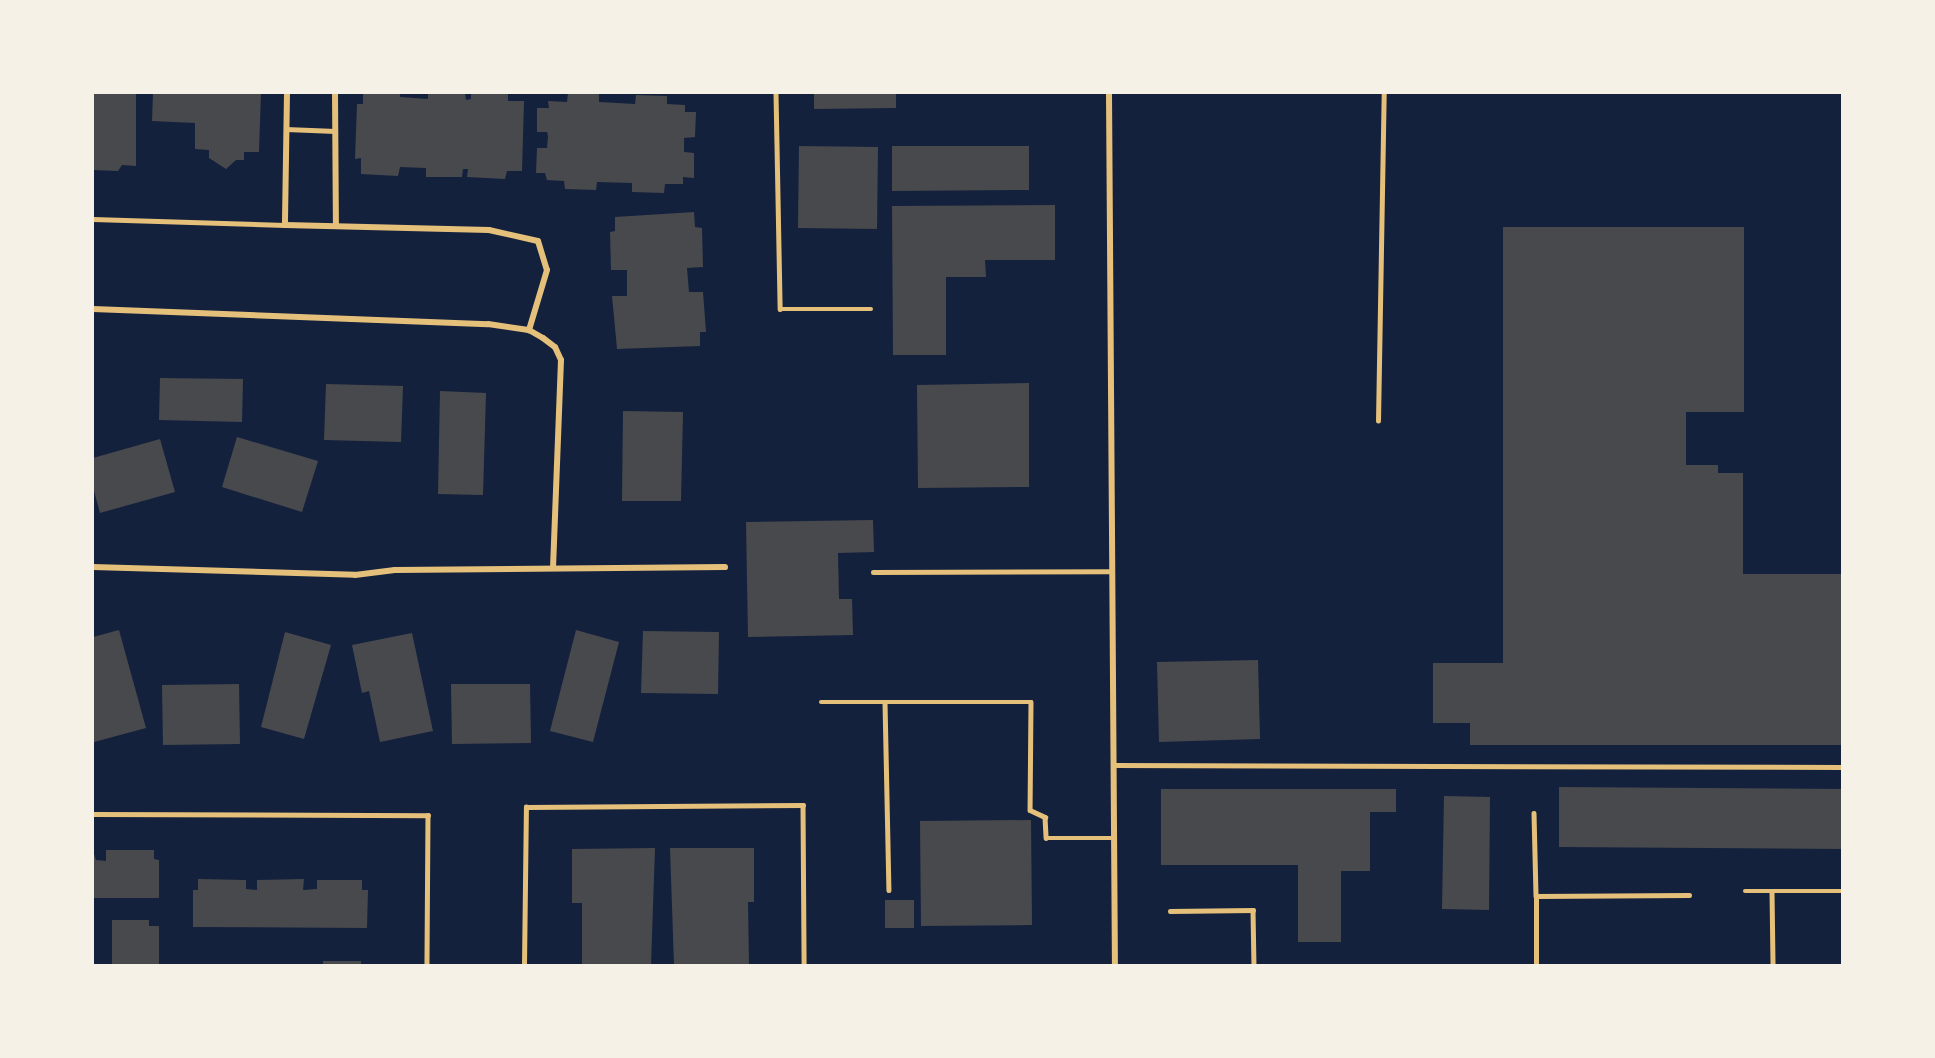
<!DOCTYPE html>
<html>
<head>
<meta charset="utf-8">
<style>
	body { margin:0 }
	#map { position:relative; width:1935px; height:1058px; overflow:hidden; background:#14213d; font-family:Manrope,sans-serif }
	div>[style] { position:absolute }
	.building>* { inset:0; background:#48494c }
	.service>* { height:4.5px; margin:-2.25px; padding:0 2.25px; transform-origin:2.25px; border-radius:2.25px; background:#e5c07b }
	.minor>* { height:6px; margin:-3px; padding:0 3px; transform-origin:3px; border-radius:3px; background:#e5c07b }
	span { translate:-50% -50%; white-space:nowrap; text-align:center; line-height:1.15; -webkit-text-stroke:4.5px #f6f1e7; paint-order:stroke }
	.frame { position:absolute; inset:0; border:94px solid #f6f1e7; pointer-events:none }
</style>
</head>
<body>
<div id="map">
	<div class="building">
		<div style="clip-path:polygon(93px 93px,136px 93px,136px 166px,122px 165px,118px 171px,93px 170px)"></div>
		<div style="clip-path:polygon(153px 93px,261px 93px,259px 152px,244px 152px,244px 160px,236px 160px,226px 169px,209px 158px,209px 150px,195px 149px,195px 123px,152px 121px)"></div>
		<div style="clip-path:polygon(363px 93px,400px 93px,400px 97px,428px 99px,428px 93px,465px 93px,466px 100px,471px 99px,471px 93px,508px 93px,508px 101px,524px 101px,522px 171px,507px 171px,505px 179px,467px 177px,468px 169px,463px 169px,462px 177px,426px 177px,426px 168px,400px 167px,398px 176px,361px 174px,361px 158px,355px 159px,357px 104px,363px 104px)"></div>
		<div style="clip-path:polygon(568px 93px,599px 93px,599px 102px,635px 104px,636px 95px,667px 96px,667px 104px,685px 105px,685px 112px,696px 112px,695px 137px,684px 138px,684px 152px,694px 153px,694px 178px,683px 177px,683px 184px,665px 184px,664px 193px,632px 192px,632px 183px,597px 182px,596px 190px,565px 189px,564px 181px,547px 180px,545px 173px,536px 173px,537px 148px,547px 148px,548px 136px,547px 132px,537px 132px,537px 108px,549px 108px,548px 101px,567px 102px)"></div>
		<div style="clip-path:polygon(814px 93px,896px 93px,896px 108px,814px 109px)"></div>
		<div style="clip-path:polygon(799px 146px,878px 147px,877px 229px,798px 228px)"></div>
		<div style="clip-path:polygon(892px 146px,1029px 146px,1029px 190px,892px 191px)"></div>
		<div style="clip-path:polygon(1055px 205px,1055px 260px,985px 260px,986px 277px,946px 277px,946px 355px,893px 355px,892px 206px)"></div>
		<div style="clip-path:polygon(694px 212px,695px 227px,702px 228px,703px 267px,687px 268px,689px 292px,703px 292px,706px 332px,700px 332px,700px 346px,617px 349px,612px 296px,627px 296px,627px 270px,611px 270px,610px 232px,615px 231px,615px 217px)"></div>
		<div style="clip-path:polygon(1503px 227px,1744px 227px,1744px 412px,1686px 412px,1686px 465px,1718px 465px,1718px 473px,1743px 473px,1743px 574px,1842px 574px,1842px 745px,1470px 745px,1470px 723px,1433px 723px,1433px 663px,1503px 663px)"></div>
		<div style="clip-path:polygon(160px 378px,243px 379px,242px 422px,159px 420px)"></div>
		<div style="clip-path:polygon(1029px 383px,1029px 487px,918px 488px,917px 385px)"></div>
		<div style="clip-path:polygon(326px 384px,403px 386px,401px 442px,324px 440px)"></div>
		<div style="clip-path:polygon(440px 391px,486px 393px,483px 495px,438px 494px)"></div>
		<div style="clip-path:polygon(623px 411px,683px 412px,681px 501px,622px 501px)"></div>
		<div style="clip-path:polygon(237px 437px,318px 461px,302px 512px,222px 487px)"></div>
		<div style="clip-path:polygon(160px 439px,175px 492px,100px 513px,93px 487px,93px 458px)"></div>
		<div style="clip-path:polygon(873px 520px,874px 552px,838px 553px,839px 599px,852px 599px,853px 635px,748px 637px,746px 522px)"></div>
		<div style="clip-path:polygon(119px 630px,146px 728px,94px 742px,93px 637px)"></div>
		<div style="clip-path:polygon(576px 630px,619px 642px,593px 742px,550px 731px)"></div>
		<div style="clip-path:polygon(643px 631px,719px 632px,718px 694px,641px 693px)"></div>
		<div style="clip-path:polygon(285px 632px,331px 645px,304px 739px,261px 727px)"></div>
		<div style="clip-path:polygon(412px 633px,433px 731px,380px 742px,369px 691px,362px 693px,352px 645px)"></div>
		<div style="clip-path:polygon(1258px 660px,1260px 739px,1159px 742px,1157px 662px)"></div>
		<div style="clip-path:polygon(239px 684px,240px 744px,163px 745px,162px 685px)"></div>
		<div style="clip-path:polygon(451px 684px,530px 684px,531px 743px,452px 744px)"></div>
		<div style="clip-path:polygon(1559px 787px,1842px 789px,1842px 849px,1559px 847px)"></div>
		<div style="clip-path:polygon(1161px 789px,1396px 789px,1396px 812px,1370px 812px,1370px 871px,1341px 871px,1341px 942px,1298px 942px,1298px 865px,1161px 865px)"></div>
		<div style="clip-path:polygon(1444px 796px,1490px 797px,1489px 910px,1442px 909px)"></div>
		<div style="clip-path:polygon(1031px 820px,1032px 925px,921px 926px,920px 821px)"></div>
		<div style="clip-path:polygon(655px 848px,651px 965px,582px 965px,582px 903px,572px 903px,572px 849px)"></div>
		<div style="clip-path:polygon(670px 848px,754px 848px,754px 902px,748px 902px,749px 965px,674px 965px)"></div>
		<div style="clip-path:polygon(106px 850px,154px 850px,154px 859px,159px 860px,159px 898px,93px 898px,93px 851px,96px 860px,106px 861px)"></div>
		<div style="clip-path:polygon(198px 879px,246px 880px,246px 889px,257px 890px,257px 880px,304px 879px,303px 890px,317px 889px,317px 880px,362px 880px,362px 890px,368px 890px,367px 928px,193px 927px,193px 890px,198px 890px)"></div>
		<div style="clip-path:polygon(885px 900px,914px 900px,914px 928px,885px 928px)"></div>
		<div style="clip-path:polygon(112px 920px,149px 920px,149px 926px,159px 926px,159px 965px,112px 965px)"></div>
		<div style="clip-path:polygon(323px 961px,361px 961px,361px 965px,323px 965px)"></div>
	</div>
	<div class="service">
		<div style="left:776px;top:93px;width:216px;rotate:88.9deg"></div>
		<div style="left:780px;top:309px;width:91px"></div>
		<div style="left:286px;top:129px;width:49px;rotate:2.3deg"></div>
		<div style="left:93px;top:219px;width:192px;rotate:1.8deg"></div>
		<div style="left:1378px;top:421px;width:328px;rotate:-89deg"></div>
		<div style="left:873px;top:572px;width:239px;rotate:-0.2deg"></div>
		<div style="left:821px;top:702px;width:210px"></div>
		<div style="left:1031px;top:702px;width:108px;rotate:90.5deg"></div>
		<div style="left:1030px;top:810px;width:17px;rotate:25deg"></div>
		<div style="left:1045px;top:817px;width:21px;rotate:87deg"></div>
		<div style="left:1046px;top:838px;width:68px"></div>
		<div style="left:885px;top:702px;width:188px;rotate:88.8deg"></div>
		<div style="left:1114px;top:765px;width:728px;rotate:0.16deg"></div>
		<div style="left:1534px;top:813px;width:83px;rotate:88.6deg"></div>
		<div style="left:93px;top:814px;width:335px;rotate:0.2deg"></div>
		<div style="left:428px;top:815px;width:150px;rotate:90.4deg"></div>
		<div style="left:1745px;top:891px;width:97px"></div>
		<div style="left:1772px;top:891px;width:74px;rotate:89.2deg"></div>
		<div style="left:1170px;top:911px;width:83px;rotate:-0.7deg"></div>
		<div style="left:1253px;top:910px;width:55px;rotate:89deg"></div>
		<div style="left:524px;top:965px;width:158px;rotate:-89.3deg"></div>
		<div style="left:526px;top:807px;width:277px;rotate:-0.4deg"></div>
		<div style="left:803px;top:805px;width:160px;rotate:89.6deg"></div>
		<div style="left:1536px;top:965px;width:69px;rotate:-90deg"></div>
		<div style="left:1536px;top:896px;width:153px;rotate:-0.4deg"></div>
	</div>
	<div class="minor">
		<div style="left:287px;top:93px;width:132px;rotate:90.9deg"></div>
		<div style="left:285px;top:225px;width:204px;rotate:1.4deg"></div>
		<div style="left:489px;top:230px;width:50px;rotate:12.7deg"></div>
		<div style="left:538px;top:241px;width:30px;rotate:73deg"></div>
		<div style="left:547px;top:270px;width:63px;rotate:106.7deg"></div>
		<div style="left:335px;top:93px;width:133px;rotate:89.6deg"></div>
		<div style="left:1109px;top:93px;width:872px;rotate:89.61deg"></div>
		<div style="left:93px;top:309px;width:395px;rotate:2.2deg"></div>
		<div style="left:488px;top:324px;width:41px;rotate:8.3deg"></div>
		<div style="left:529px;top:330px;width:16px;rotate:30deg"></div>
		<div style="left:543px;top:338px;width:15px;rotate:37deg"></div>
		<div style="left:555px;top:347px;width:14px;rotate:65deg"></div>
		<div style="left:561px;top:360px;width:208px;rotate:92.2deg"></div>
		<div style="left:93px;top:567px;width:262px;rotate:1.7deg"></div>
		<div style="left:355px;top:575px;width:40px;rotate:-7.1deg"></div>
		<div style="left:395px;top:570px;width:330px;rotate:-0.5deg"></div>
	</div>
	<div class="frame"></div>
</div>
</body>
</html>
